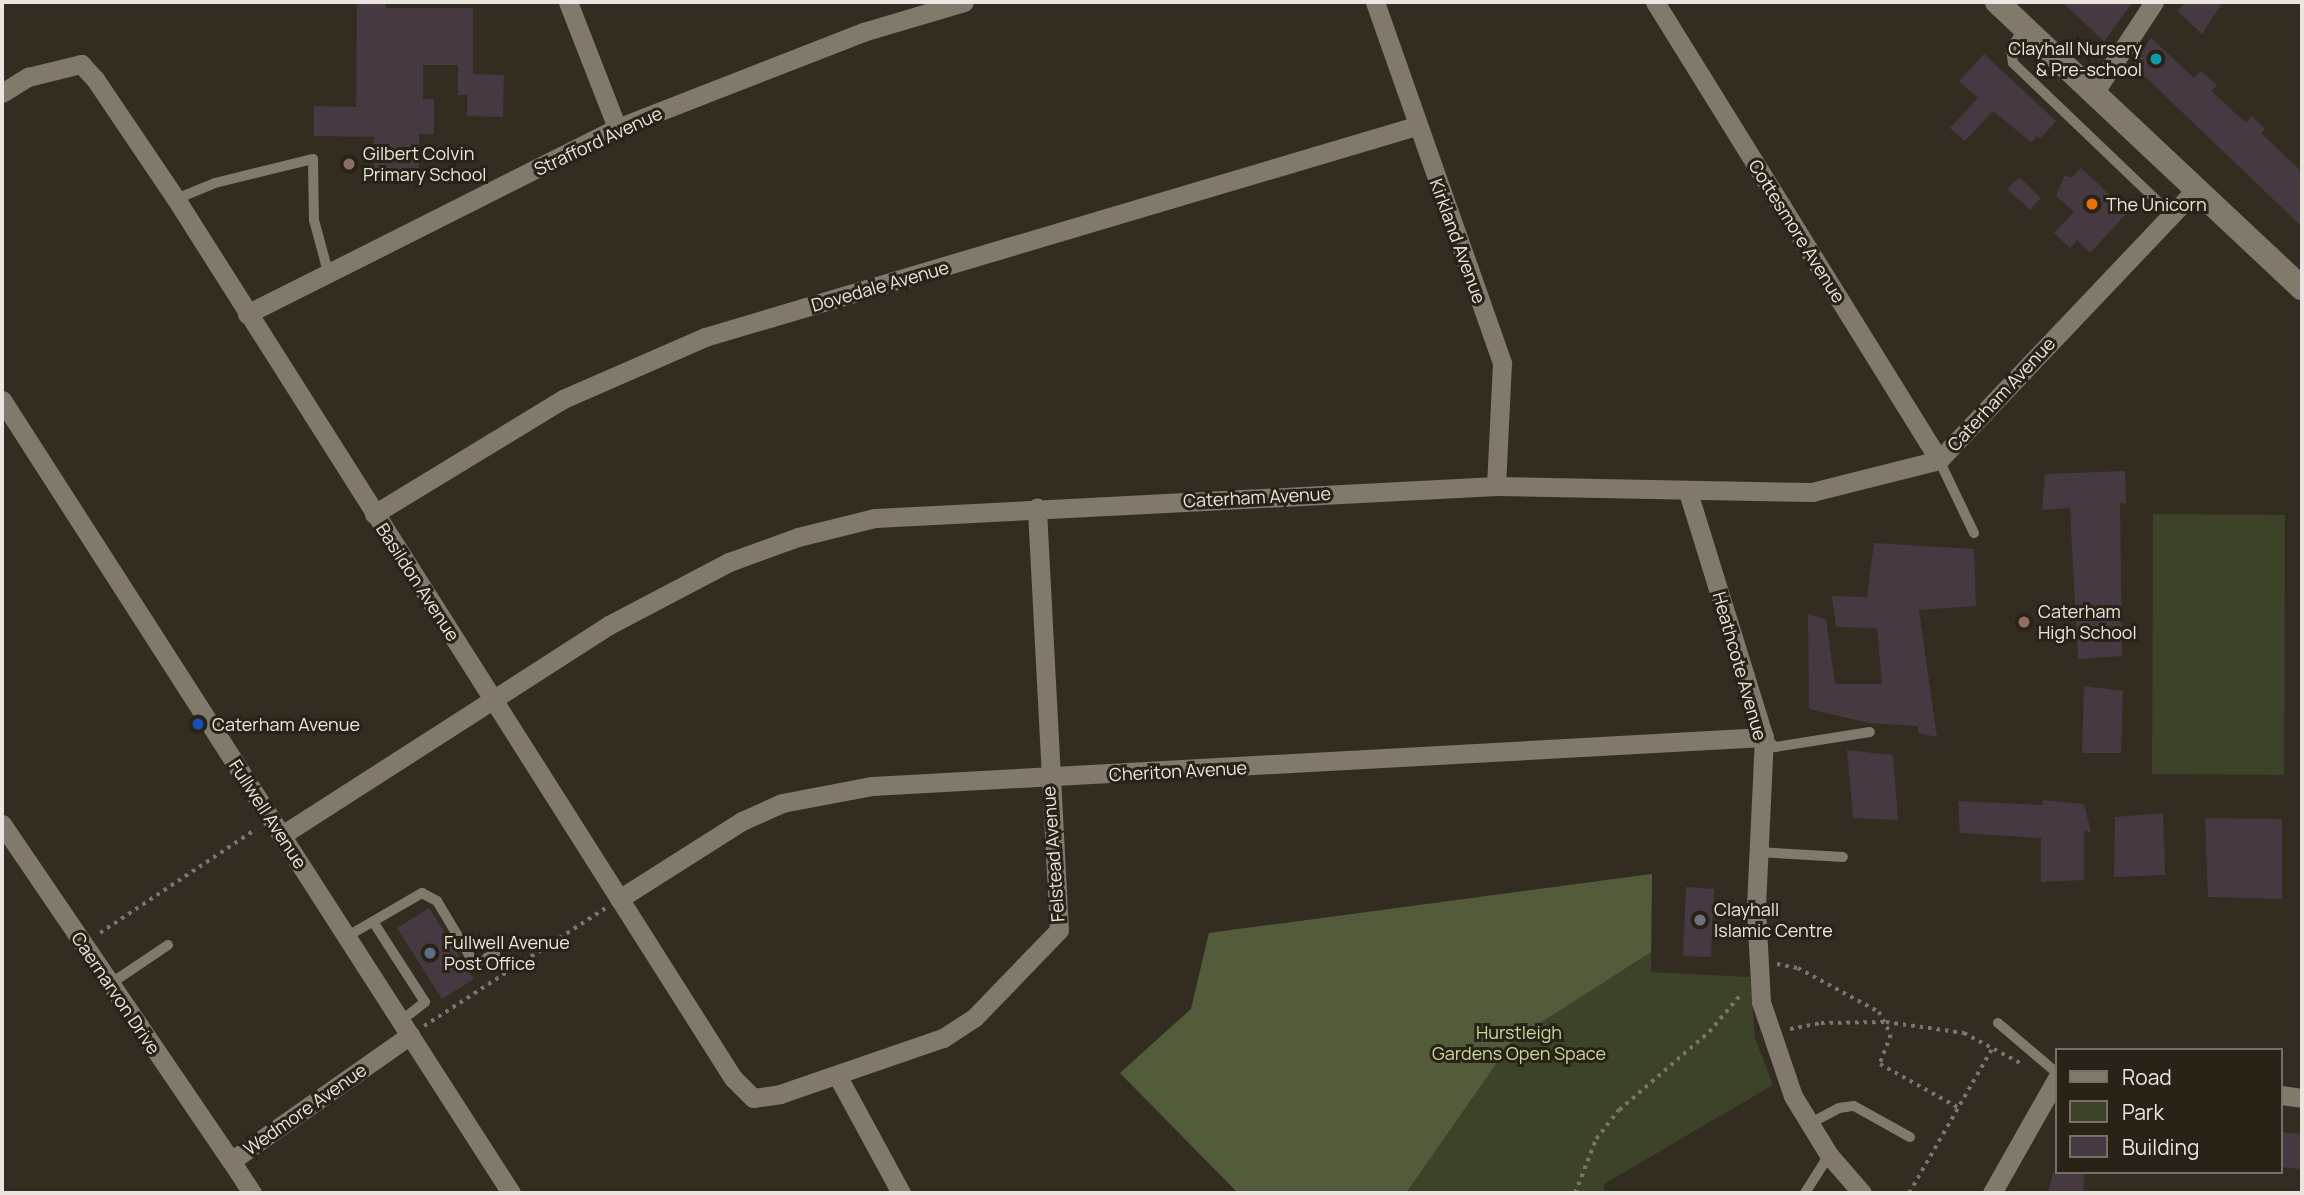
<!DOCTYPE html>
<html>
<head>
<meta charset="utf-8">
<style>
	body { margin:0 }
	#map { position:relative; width:2304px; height:1195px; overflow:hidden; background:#332c20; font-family:Manrope,sans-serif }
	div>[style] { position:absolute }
	.green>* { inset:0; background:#3c4329 }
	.forest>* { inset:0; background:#525b3a }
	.building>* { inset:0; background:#473941 }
	.path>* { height:3.5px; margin-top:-1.75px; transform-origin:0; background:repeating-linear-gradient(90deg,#7b756b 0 3.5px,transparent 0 8.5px) }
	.service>* { height:10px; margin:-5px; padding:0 5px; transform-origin:5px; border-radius:5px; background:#81796b }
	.minor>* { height:19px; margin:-9.5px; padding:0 9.5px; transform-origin:9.5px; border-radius:9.5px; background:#81796b }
	.tertiary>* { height:24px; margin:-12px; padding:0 12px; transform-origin:12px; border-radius:12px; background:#81796b }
	.dots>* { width:19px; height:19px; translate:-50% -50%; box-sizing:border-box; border:4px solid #292317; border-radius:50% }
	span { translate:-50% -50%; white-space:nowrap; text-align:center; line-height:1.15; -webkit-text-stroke:6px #292317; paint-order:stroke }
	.poi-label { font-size:18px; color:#eae5de }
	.right { translate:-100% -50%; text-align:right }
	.left { translate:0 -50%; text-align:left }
	.street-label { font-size:18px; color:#eae5de }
	.park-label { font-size:18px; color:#c8d89b }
	.frame { position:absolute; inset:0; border:4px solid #eae5de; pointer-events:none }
	.legend { position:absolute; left:2055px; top:1048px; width:228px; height:126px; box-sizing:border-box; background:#292317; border:2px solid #767167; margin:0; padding:9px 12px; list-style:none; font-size:21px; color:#eae5de }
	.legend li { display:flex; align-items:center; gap:14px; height:35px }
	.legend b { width:35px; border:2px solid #767167 }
</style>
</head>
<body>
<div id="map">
	<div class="green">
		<div style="clip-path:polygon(2153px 514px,2285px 515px,2284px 775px,2152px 774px)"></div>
		<div style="clip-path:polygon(1652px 874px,1651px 972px,1750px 977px,1755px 1038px,1773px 1085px,1604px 1184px,1604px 1193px,1238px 1193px,1120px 1073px,1191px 1009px,1209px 933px)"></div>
	</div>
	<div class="forest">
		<div style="clip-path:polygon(1652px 874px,1651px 952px,1512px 1041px,1406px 1193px,1238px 1193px,1120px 1073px,1191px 1009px,1209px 933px)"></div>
	</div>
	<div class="building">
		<div style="clip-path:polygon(357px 2px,386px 2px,386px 8px,473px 8px,473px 74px,504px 75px,503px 117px,467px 116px,467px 95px,458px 95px,458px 65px,423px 65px,423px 99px,434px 99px,434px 134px,419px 134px,419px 178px,374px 178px,374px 137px,314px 136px,314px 106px,356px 107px)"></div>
		<div style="clip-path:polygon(2062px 2px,2133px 2px,2104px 41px)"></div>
		<div style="clip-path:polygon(2186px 2px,2223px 2px,2202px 34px,2177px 11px)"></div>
		<div style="clip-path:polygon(2151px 38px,2194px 78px,2201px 71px,2217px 85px,2211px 91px,2246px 123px,2252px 116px,2265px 129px,2261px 133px,2302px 172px,2302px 227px,2133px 65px)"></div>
		<div style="clip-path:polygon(1984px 54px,2056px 121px,2040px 139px,2037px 136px,2031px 142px,1993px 111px,1965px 141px,1950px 128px,1978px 98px,1959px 81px)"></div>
		<div style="clip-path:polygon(2081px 168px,2128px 212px,2090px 253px,2077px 240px,2070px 248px,2054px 233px,2074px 212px,2056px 196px,2064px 176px,2072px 177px)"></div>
		<div style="clip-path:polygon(2019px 177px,2041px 198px,2030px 210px,2007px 189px)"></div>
		<div style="clip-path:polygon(2125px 471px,2126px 503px,2120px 503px,2122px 656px,2078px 659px,2070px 508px,2042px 510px,2045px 474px)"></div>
		<div style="clip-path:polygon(1874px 543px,1974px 549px,1976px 606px,1919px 610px,1937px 737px,1918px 733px,1918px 726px,1869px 723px,1809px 709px,1808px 614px,1826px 619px,1835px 684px,1882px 684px,1877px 628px,1836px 627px,1832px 596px,1867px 597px)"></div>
		<div style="clip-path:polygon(2084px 686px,2123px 691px,2121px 753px,2082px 753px)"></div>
		<div style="clip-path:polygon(1847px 750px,1893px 755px,1898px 820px,1853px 818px)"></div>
		<div style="clip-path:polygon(2043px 800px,2084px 804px,2091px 832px,2084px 831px,2084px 880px,2041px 882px,2041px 838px,1960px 833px,1958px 801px,2043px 805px)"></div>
		<div style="clip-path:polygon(2163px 813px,2165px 875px,2114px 877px,2115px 817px)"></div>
		<div style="clip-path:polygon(2205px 818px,2282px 819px,2282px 899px,2208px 897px)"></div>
		<div style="clip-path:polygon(1686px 887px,1714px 889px,1711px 957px,1683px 956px)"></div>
		<div style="clip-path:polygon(429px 908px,474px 979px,442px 999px,397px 928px)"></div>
		<div style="clip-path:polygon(2281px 1132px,2302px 1134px,2300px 1169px,2281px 1167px)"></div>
		<div style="clip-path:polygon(2053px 1172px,2085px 1172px,2083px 1193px,2048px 1193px)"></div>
	</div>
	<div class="path">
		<div style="left:100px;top:933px;width:187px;rotate:-33.7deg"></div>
		<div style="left:1777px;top:964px;width:21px;rotate:11deg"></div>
		<div style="left:1798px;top:968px;width:92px;rotate:28.5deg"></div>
		<div style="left:1879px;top:1012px;width:26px;rotate:62deg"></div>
		<div style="left:1891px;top:1035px;width:31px;rotate:111deg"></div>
		<div style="left:1880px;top:1064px;width:90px;rotate:29.1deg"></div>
		<div style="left:424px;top:1026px;width:217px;rotate:-33deg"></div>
		<div style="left:1790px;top:1029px;width:32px;rotate:-11deg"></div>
		<div style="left:1821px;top:1023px;width:65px;rotate:-0.9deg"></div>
		<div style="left:1886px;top:1022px;width:79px;rotate:8deg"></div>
		<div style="left:1964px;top:1033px;width:66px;rotate:28.1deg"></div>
		<div style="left:1575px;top:1193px;width:58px;rotate:-68.7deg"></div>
		<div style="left:1596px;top:1139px;width:37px;rotate:-52deg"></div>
		<div style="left:1619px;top:1110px;width:119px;rotate:-40.9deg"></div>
		<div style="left:1709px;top:1032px;width:50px;rotate:-49.9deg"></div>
		<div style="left:1909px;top:1193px;width:168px;rotate:-60.1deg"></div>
	</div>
	<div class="service">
		<div style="left:2024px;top:28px;width:25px;rotate:122deg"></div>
		<div style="left:2011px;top:49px;width:14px;rotate:82deg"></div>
		<div style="left:2013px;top:63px;width:219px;rotate:43.7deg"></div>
		<div style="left:176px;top:199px;width:42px;rotate:-22.3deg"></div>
		<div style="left:215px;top:183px;width:101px;rotate:-13.8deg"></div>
		<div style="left:313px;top:159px;width:61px;rotate:89.1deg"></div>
		<div style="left:314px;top:220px;width:54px;rotate:74.9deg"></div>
		<div style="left:1939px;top:460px;width:81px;rotate:64.4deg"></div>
		<div style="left:1764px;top:737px;width:15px;rotate:42deg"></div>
		<div style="left:1775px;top:747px;width:96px;rotate:-9deg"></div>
		<div style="left:1758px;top:852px;width:85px;rotate:3.4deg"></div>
		<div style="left:374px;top:923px;width:94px;rotate:57.2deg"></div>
		<div style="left:425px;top:1002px;width:31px;rotate:142deg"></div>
		<div style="left:346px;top:937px;width:88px;rotate:-30.1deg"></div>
		<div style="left:422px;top:893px;width:17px;rotate:28deg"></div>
		<div style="left:437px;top:901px;width:72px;rotate:59.2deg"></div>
		<div style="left:474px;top:963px;width:23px;rotate:-23deg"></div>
		<div style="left:110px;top:984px;width:70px;rotate:-33.9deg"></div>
		<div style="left:1998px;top:1023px;width:77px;rotate:40.3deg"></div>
		<div style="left:1809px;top:1124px;width:34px;rotate:-28deg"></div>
		<div style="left:1839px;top:1108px;width:15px;rotate:-8deg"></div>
		<div style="left:1854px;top:1106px;width:64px;rotate:29deg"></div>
		<div style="left:1805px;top:1193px;width:45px;rotate:-57.7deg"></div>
	</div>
	<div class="minor">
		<div style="left:568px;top:2px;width:135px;rotate:68.7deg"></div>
		<div style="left:1375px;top:2px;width:383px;rotate:70.6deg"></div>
		<div style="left:1502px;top:363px;width:123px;rotate:92.8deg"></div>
		<div style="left:1655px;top:2px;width:539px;rotate:58.2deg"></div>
		<div style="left:2px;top:93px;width:31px;rotate:-32deg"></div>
		<div style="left:28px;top:77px;width:55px;rotate:-13.8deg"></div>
		<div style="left:81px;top:64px;width:21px;rotate:47deg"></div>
		<div style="left:95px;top:79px;width:145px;rotate:56deg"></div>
		<div style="left:176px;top:199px;width:1041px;rotate:57.64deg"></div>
		<div style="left:733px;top:1078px;width:28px;rotate:45deg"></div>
		<div style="left:753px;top:1098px;width:27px;rotate:-8deg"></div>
		<div style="left:780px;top:1094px;width:172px;rotate:-19deg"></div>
		<div style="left:943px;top:1038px;width:37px;rotate:-33deg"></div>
		<div style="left:974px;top:1018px;width:122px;rotate:-46deg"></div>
		<div style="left:1059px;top:930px;width:423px;rotate:-93deg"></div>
		<div style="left:2094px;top:93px;width:109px;rotate:-56.6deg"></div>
		<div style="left:247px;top:314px;width:414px;rotate:-26.7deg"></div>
		<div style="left:617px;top:128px;width:264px;rotate:-21.3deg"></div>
		<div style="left:863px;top:32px;width:105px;rotate:-16.5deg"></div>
		<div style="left:2px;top:400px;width:942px;rotate:57.3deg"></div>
		<div style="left:1688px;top:492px;width:257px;rotate:72.8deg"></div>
		<div style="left:1764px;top:737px;width:172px;rotate:92.7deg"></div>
		<div style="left:1756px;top:909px;width:93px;rotate:86.9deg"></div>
		<div style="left:1761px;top:1002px;width:99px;rotate:71.2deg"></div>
		<div style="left:1793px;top:1096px;width:69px;rotate:58.6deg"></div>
		<div style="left:1829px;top:1155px;width:50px;rotate:49deg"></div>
		<div style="left:374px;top:514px;width:221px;rotate:-31.3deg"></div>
		<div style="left:563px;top:399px;width:155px;rotate:-23.6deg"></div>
		<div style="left:705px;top:337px;width:742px;rotate:-16.53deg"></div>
		<div style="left:2px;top:824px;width:407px;rotate:55.8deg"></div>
		<div style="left:282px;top:835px;width:389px;rotate:-32.7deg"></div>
		<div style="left:609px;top:625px;width:136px;rotate:-27.7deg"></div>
		<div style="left:729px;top:562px;width:73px;rotate:-19.9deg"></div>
		<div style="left:798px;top:537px;width:79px;rotate:-13.9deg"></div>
		<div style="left:875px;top:518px;width:622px;rotate:-2.95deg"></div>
		<div style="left:1496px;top:486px;width:316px;rotate:1.1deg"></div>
		<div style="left:1812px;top:492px;width:131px;rotate:-14.1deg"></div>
		<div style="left:1939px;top:460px;width:373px;rotate:-46.5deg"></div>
		<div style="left:619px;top:899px;width:146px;rotate:-32.4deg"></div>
		<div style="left:742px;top:821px;width:44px;rotate:-24.2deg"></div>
		<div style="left:782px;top:803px;width:92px;rotate:-10.7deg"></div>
		<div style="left:872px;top:786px;width:893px;rotate:-3.14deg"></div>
		<div style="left:837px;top:1075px;width:134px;rotate:61.5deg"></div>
		<div style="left:2281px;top:1095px;width:21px;rotate:8deg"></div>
		<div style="left:252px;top:1193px;width:38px;rotate:-123deg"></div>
		<div style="left:231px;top:1161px;width:219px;rotate:-35.1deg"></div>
		<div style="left:1992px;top:1193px;width:132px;rotate:-60.5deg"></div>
	</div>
	<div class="tertiary">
		<div style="left:1997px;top:2px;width:418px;rotate:43.2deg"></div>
	</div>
	<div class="dots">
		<div style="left:2156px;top:59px;background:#0f9aa8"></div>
		<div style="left:349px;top:164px;background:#8d6e63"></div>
		<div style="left:2092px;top:204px;background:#e8710a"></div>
		<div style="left:2024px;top:622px;background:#8d6e63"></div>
		<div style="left:198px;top:724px;background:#1a4fb4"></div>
		<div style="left:1700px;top:920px;background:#6b7280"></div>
		<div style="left:430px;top:953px;background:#5c6f8a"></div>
	</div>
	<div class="poi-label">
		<span class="right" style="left:2142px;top:59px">Clayhall Nursery<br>&amp; Pre-school</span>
		<span class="left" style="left:363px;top:164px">Gilbert Colvin<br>Primary School</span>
		<span class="left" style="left:2106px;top:204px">The Unicorn</span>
		<span class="left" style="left:2038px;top:622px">Caterham<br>High School</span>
		<span class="left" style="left:212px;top:724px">Caterham Avenue</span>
		<span class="left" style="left:1714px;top:920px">Clayhall<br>Islamic Centre</span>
		<span class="left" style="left:444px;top:953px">Fullwell Avenue<br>Post Office</span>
	</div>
	<div class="street-label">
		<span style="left:598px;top:141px;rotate:-25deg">Strafford Avenue</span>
		<span style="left:1797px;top:231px;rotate:58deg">Cottesmore Avenue</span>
		<span style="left:1458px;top:241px;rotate:70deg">Kirkland Avenue</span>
		<span style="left:880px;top:286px;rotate:-16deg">Dovedale Avenue</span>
		<span style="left:2001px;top:394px;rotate:-47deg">Caterham Avenue</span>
		<span style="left:1257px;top:497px;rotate:-3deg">Caterham Avenue</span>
		<span style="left:418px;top:582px;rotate:57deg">Basildon Avenue</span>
		<span style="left:1740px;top:666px;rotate:74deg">Heathcote Avenue</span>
		<span style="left:1178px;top:771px;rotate:-3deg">Cheriton Avenue</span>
		<span style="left:268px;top:814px;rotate:57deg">Fullwell Avenue</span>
		<span style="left:1053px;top:854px;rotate:-94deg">Felstead Avenue</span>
		<span style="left:116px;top:993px;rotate:56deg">Caernarvon Drive</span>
		<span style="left:305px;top:1109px;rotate:-35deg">Wedmore Avenue</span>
	</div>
	<div class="park-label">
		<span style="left:1519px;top:1043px">Hurstleigh<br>Gardens Open Space</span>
	</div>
	<div class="frame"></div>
	<ul class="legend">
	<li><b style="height:9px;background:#81796b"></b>Road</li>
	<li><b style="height:19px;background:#3c4329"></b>Park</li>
	<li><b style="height:19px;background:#473941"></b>Building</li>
	</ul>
</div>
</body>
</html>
